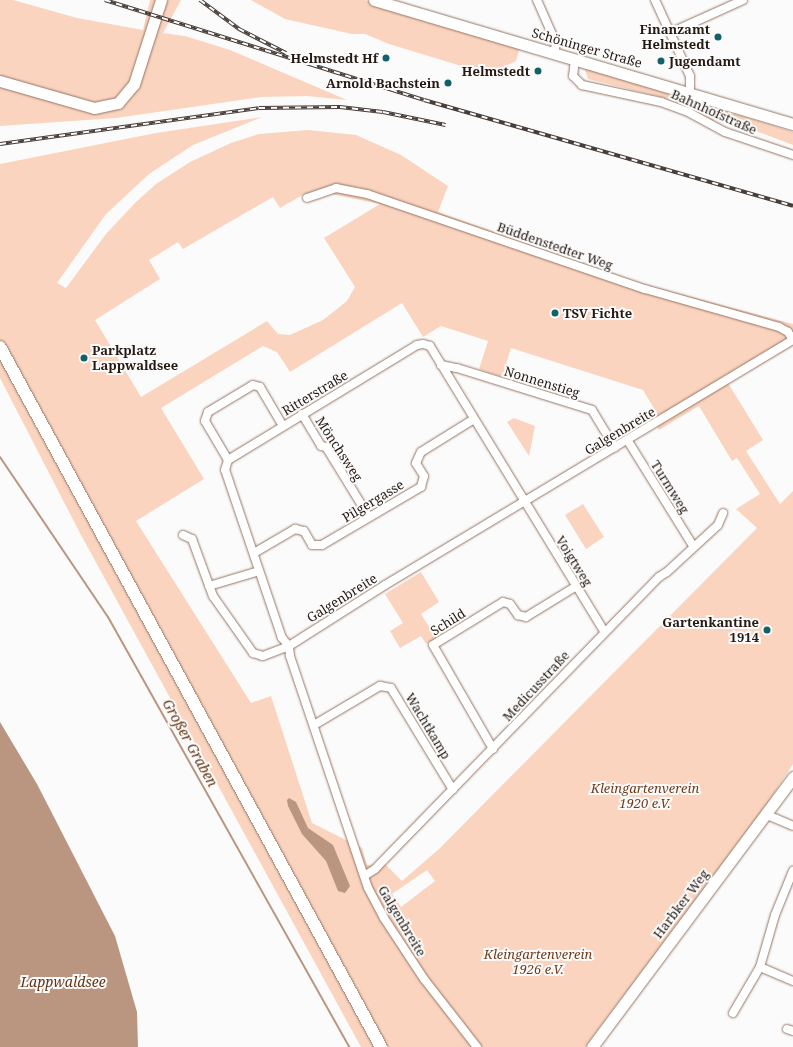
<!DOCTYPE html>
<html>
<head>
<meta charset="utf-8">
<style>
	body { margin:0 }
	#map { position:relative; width:793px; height:1047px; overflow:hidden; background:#fbfbfb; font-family:"Noto Serif",serif }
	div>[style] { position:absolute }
	.green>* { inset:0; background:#fad4bf }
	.water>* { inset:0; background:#ba9681 }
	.stream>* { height:2px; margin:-1px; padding:0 1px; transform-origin:1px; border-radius:1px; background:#ba9681 }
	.roads { filter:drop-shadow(0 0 1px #947462) drop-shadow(0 0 1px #947462) }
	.minor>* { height:8px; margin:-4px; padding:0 4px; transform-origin:4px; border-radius:4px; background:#fff }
	.secondary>* { height:11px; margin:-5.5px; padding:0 5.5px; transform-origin:5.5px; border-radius:5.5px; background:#fff }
	.primary>* { height:12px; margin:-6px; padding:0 6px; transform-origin:6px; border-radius:6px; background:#fff }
	.rail>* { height:3.5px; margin-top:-1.75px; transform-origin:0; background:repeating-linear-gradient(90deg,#fbfbfb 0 6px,#483d37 0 12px); box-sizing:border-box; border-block:1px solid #483d37 }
	.dots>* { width:11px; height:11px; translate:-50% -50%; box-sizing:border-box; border:2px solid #fbfbfb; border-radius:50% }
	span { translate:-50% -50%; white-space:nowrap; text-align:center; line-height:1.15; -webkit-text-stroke:4px #fbfbfb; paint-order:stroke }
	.poi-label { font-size:13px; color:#261912; font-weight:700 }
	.right { translate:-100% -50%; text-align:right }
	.left { translate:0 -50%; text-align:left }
	.street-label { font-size:13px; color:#261912 }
	.park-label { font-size:13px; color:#6b3b1a; font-style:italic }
	.water-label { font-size:14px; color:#643414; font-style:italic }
</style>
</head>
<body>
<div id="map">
	<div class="green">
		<div style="clip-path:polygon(0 0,13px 0,77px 18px,143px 30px,150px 0,181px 0,163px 33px,185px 36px,230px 50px,347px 100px,307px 96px,261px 97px,116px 118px,0 126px)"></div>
		<div style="clip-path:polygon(251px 0,365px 0,520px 47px,516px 61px,493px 72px,481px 72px,389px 44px,365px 34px,352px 34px,285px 19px)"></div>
		<div style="clip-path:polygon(584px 67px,793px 132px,793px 145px,716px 116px,713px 121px,665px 98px,588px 79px)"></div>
		<div style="clip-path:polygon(evenodd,262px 117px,193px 145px,149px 174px,106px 214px,57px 283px,66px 288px,106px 234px,136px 202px,156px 184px,190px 162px,231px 143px,259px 134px,308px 130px,356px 135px,401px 155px,448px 186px,438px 212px,639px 283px,793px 324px,793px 335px,790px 335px,785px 350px,728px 383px,763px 440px,746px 451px,780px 504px,793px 491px,793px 764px,765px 807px,585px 1047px,361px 1047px,81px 535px,0 378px,0 164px,156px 133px,262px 117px,306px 193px,311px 200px,331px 194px,380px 204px,324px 238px,355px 287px,347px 301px,323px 320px,290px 335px,278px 334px,267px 321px,141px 397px,95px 320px,160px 279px,149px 260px,178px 242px,183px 249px,273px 197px,280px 208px,306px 193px,262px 117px,402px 303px,423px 337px,441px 326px,488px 341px,479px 369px,502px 377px,511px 348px,643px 390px,658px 415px,652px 418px,659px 430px,699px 406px,732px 461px,737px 458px,760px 494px,736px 509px,757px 528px,439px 849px,402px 881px,385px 864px,367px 865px,362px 848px,312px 823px,271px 696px,251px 703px,136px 521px,204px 479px,161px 408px,263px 346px,277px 352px,290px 372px,402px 303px,262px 117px,427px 870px,435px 881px,401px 907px,392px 894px,427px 870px)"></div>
		<div style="clip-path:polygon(514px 418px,535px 426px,529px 456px,507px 422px)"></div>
		<div style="clip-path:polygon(583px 504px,604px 537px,586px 549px,565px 515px)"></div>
		<div style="clip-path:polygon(421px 572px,439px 602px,421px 614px,436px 638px,426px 644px,421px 636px,400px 648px,390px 631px,403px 623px,385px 594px)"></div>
	</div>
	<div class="water">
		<div style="clip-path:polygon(0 722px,37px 784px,115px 936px,137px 1012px,138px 1047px,0 1047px)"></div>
		<div style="clip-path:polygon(289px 798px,296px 802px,308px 828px,333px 845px,350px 886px,345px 893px,338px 891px,326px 861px,302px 834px,288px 806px,287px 800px)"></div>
	</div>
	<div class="stream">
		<div style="left:0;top:457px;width:193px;rotate:56deg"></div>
		<div style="left:108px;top:617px;width:493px;rotate:60.7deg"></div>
	</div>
	<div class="roads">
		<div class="minor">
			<div style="left:537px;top:0;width:47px;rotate:66.2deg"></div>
			<div style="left:556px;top:43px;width:11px;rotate:100deg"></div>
			<div style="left:655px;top:0;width:84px;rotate:65.3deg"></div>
			<div style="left:690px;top:76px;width:17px;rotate:90deg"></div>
			<div style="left:670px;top:33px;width:80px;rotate:-24.3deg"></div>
			<div style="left:575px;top:60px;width:16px;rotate:97deg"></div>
			<div style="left:573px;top:76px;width:13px;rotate:45deg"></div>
			<div style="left:582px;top:85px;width:81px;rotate:12.1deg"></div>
			<div style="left:661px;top:102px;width:29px;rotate:20deg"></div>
			<div style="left:688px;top:112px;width:42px;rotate:28.4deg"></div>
			<div style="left:725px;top:132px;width:72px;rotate:18.7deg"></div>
			<div style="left:307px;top:198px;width:31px;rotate:-19deg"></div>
			<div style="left:336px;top:188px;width:32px;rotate:11deg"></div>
			<div style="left:367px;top:194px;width:294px;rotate:18.9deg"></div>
			<div style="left:645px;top:289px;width:139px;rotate:15.8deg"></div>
			<div style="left:779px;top:327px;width:10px;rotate:29deg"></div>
			<div style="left:788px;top:332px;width:9px;rotate:58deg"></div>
			<div style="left:441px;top:365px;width:16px;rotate:11deg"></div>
			<div style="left:457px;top:368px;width:141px;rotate:17.3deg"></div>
			<div style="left:592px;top:410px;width:44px;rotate:58.8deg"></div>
			<div style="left:302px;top:414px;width:37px;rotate:59deg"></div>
			<div style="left:321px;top:446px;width:5px;rotate:11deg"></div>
			<div style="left:326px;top:447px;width:82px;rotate:58.4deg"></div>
			<div style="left:628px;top:441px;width:123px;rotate:58.2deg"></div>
			<div style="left:228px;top:460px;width:45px;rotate:-120.5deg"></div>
			<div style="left:205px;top:421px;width:9px;rotate:-72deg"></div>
			<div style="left:208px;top:412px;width:52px;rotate:-31deg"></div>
			<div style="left:253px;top:385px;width:7px;rotate:16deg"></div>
			<div style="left:260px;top:387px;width:45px;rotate:59.5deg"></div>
			<div style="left:183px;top:535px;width:10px;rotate:24deg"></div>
			<div style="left:192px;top:539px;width:61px;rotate:69.8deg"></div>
			<div style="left:213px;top:596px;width:70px;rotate:54.9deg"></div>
			<div style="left:253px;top:653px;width:10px;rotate:17deg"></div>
			<div style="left:263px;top:656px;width:28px;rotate:-21deg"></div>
			<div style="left:289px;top:646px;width:11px;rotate:-131deg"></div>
			<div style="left:282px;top:638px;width:177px;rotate:-108.7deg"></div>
			<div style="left:225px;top:470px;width:10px;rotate:-73deg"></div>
			<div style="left:228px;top:460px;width:221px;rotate:-31.3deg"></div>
			<div style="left:417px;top:345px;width:6px;rotate:-9deg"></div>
			<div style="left:423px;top:344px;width:7px;rotate:16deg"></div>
			<div style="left:430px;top:346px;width:334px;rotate:58.6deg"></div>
			<div style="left:254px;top:553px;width:48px;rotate:-30.3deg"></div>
			<div style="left:295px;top:529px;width:9px;rotate:13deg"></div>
			<div style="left:304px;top:531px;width:16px;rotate:60deg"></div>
			<div style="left:312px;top:545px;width:10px"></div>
			<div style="left:322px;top:545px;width:115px;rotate:-30.4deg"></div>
			<div style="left:421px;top:487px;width:11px;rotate:-75deg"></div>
			<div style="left:424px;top:476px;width:15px;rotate:-122deg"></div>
			<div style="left:416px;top:463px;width:12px;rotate:-66deg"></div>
			<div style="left:421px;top:452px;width:62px;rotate:-31.9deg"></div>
			<div style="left:209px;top:586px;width:52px;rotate:-16.7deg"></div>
			<div style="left:314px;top:725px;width:77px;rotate:-30.6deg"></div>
			<div style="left:380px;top:686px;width:11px;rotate:10deg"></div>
			<div style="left:391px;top:688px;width:119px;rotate:58.7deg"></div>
			<div style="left:493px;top:749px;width:120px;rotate:-120deg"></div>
			<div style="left:433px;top:645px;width:82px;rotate:-31.6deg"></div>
			<div style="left:503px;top:602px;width:7px;rotate:16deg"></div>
			<div style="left:510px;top:604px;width:14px;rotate:54deg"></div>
			<div style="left:518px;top:615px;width:8px;rotate:14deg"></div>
			<div style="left:526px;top:617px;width:57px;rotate:-31.5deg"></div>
			<div style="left:765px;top:814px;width:30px;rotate:23deg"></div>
			<div style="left:364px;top:876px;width:13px;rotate:-32deg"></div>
			<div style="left:375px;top:869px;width:407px;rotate:-45.8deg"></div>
			<div style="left:659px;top:577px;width:9px;rotate:-32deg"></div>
			<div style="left:667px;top:572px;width:69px;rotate:-42.7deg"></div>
			<div style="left:718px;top:525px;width:13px;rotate:-67deg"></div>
			<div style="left:760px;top:967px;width:36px;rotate:23deg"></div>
			<div style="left:733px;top:1013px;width:53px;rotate:-59.6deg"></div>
			<div style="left:760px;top:967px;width:54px;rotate:-73.9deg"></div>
			<div style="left:775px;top:915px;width:48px;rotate:-67.8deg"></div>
			<div style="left:787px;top:1029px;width:6px;rotate:18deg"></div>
			<div style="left:477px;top:1047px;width:86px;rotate:-127.9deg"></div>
			<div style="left:424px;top:979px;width:73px;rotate:-123.3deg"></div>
			<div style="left:384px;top:918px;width:34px;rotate:-118deg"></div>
			<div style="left:368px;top:888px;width:245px;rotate:-108.6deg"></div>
			<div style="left:290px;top:656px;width:10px;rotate:-96deg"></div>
			<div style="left:289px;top:646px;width:114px;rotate:-32.4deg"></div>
			<div style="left:385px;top:585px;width:476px;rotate:-31deg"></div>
		</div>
		<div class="secondary">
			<div style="left:374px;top:0;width:437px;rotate:16.5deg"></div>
			<div style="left:0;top:81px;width:98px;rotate:16deg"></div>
			<div style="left:94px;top:108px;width:25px;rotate:-12deg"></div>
			<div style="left:118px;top:103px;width:25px;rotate:-50deg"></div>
			<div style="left:134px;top:84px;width:88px;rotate:-72.2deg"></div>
			<div style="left:592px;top:1047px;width:337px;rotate:-53.3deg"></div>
		</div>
		<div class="primary">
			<div style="left:0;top:347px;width:797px;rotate:61.44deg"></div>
		</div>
	</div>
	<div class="rail">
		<div style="left:105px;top:0;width:334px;rotate:17.4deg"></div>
		<div style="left:424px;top:100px;width:384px;rotate:16deg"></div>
		<div style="left:200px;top:0;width:49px;rotate:36.6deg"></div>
		<div style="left:239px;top:29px;width:53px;rotate:27.1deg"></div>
		<div style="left:0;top:144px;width:261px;rotate:-7.9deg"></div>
		<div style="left:259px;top:108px;width:81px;rotate:-0.7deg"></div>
		<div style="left:340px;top:107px;width:43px;rotate:6.6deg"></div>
		<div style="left:383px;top:112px;width:64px;rotate:11.7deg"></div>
	</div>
	<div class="dots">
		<div style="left:718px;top:37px;background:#116167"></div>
		<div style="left:386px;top:58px;background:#116167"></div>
		<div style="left:661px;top:61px;background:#116167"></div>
		<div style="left:538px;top:71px;background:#116167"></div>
		<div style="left:448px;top:83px;background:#116167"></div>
		<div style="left:555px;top:313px;background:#116167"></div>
		<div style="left:84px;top:358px;background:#116167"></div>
		<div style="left:767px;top:630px;background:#116167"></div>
	</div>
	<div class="poi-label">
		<span class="right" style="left:710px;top:37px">Finanzamt<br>Helmstedt</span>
		<span class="right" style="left:378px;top:58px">Helmstedt Hf</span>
		<span class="left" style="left:669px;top:61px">Jugendamt</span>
		<span class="right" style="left:530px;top:71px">Helmstedt</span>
		<span class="right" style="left:440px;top:83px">Arnold Bachstein</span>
		<span class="left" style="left:563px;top:313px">TSV Fichte</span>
		<span class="left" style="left:92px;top:358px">Parkplatz<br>Lappwaldsee</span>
		<span class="right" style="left:759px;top:630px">Gartenkantine<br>1914</span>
	</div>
	<div class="street-label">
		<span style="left:587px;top:48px;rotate:16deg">Schöninger Straße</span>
		<span style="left:714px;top:112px;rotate:24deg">Bahnhofstraße</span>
		<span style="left:555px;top:246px;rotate:19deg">Büddenstedter Weg</span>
		<span style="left:542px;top:382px;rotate:17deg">Nonnenstieg</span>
		<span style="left:315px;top:393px;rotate:-31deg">Ritterstraße</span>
		<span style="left:620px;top:431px;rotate:-31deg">Galgenbreite</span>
		<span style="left:339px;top:449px;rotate:57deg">Mönchsweg</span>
		<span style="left:670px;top:487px;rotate:58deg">Turmweg</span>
		<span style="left:373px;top:501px;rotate:-31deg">Pilgergasse</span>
		<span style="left:574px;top:561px;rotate:58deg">Voigtweg</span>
		<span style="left:342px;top:598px;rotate:-32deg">Galgenbreite</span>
		<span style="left:448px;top:622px;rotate:-32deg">Schild</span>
		<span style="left:536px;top:686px;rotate:-47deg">Medicusstraße</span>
		<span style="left:428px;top:726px;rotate:59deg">Wachtkamp</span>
		<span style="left:681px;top:904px;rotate:-53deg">Harbker Weg</span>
		<span style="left:402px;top:921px;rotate:59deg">Galgenbreite</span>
	</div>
	<div class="park-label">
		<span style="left:645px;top:796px">Kleingartenverein<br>1920 e.V.</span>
		<span style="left:538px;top:962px">Kleingartenverein<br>1926 e.V.</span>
	</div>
	<div class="water-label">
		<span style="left:190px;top:743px;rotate:61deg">Großer Graben</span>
		<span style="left:63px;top:982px">Lappwaldsee</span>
	</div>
</div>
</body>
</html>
